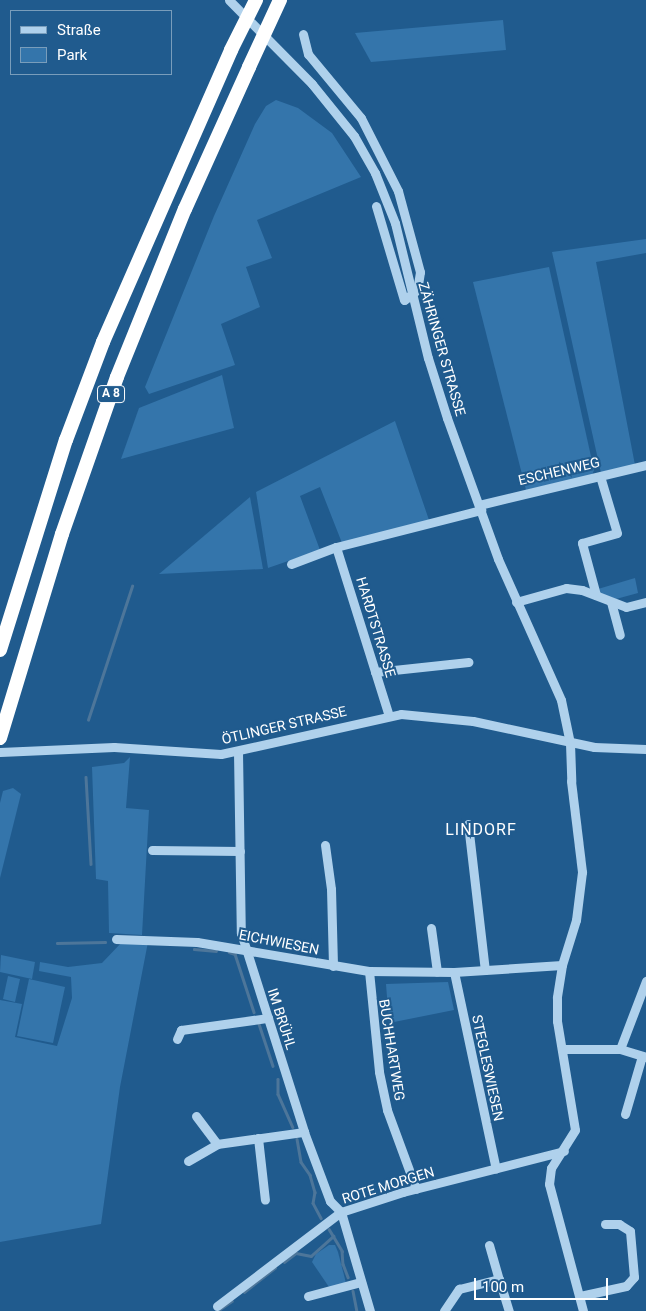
<!DOCTYPE html>
<html>
<head>
<meta charset="utf-8">
<style>
	body { margin:0 }
	#map { position:relative; width:646px; height:1311px; overflow:hidden; background:#205b8e; font-family:Roboto,sans-serif }
	div>[style] { position:absolute }
	.green>* { inset:0; background:#3475ab }
	.stream>* { height:2.5px; margin:-1.25px; padding:0 1.25px; transform-origin:1.25px; border-radius:1.25px; background:#4d769a }
	.minor>* { height:9px; margin:-4.5px; padding:0 4.5px; transform-origin:4.5px; border-radius:4.5px; background:#afd1ec }
	.highway>* { height:14px; margin:-7px; padding:0 7px; transform-origin:7px; border-radius:7px; background:#fff }
	.highway-bridge>* { height:14px; margin:-7px; padding:0 7px; transform-origin:7px; border-radius:7px; background:#fff }
	span { translate:-50% -50%; white-space:nowrap; text-align:center; line-height:1.15; -webkit-text-stroke:4px #205b8e; paint-order:stroke }
	.shield-label span { padding:1px 4px; background:#205b8e; border:1px solid; border-radius:4px; -webkit-text-stroke-width:0 }
	.shield-label { font-size:12px; color:#fff; font-weight:700 }
	.street-label { font-size:14px; color:#fff }
	.quarter-label { font-size:16px; color:#fff; letter-spacing:1px }
	.legend { position:absolute; left:10px; top:10px; width:162px; height:65px; box-sizing:border-box; background:#205b8e; border:1px solid #799dbb; margin:0; padding:6px 9px; list-style:none; font-size:15px; color:#fff }
	.legend li { display:flex; align-items:center; gap:10px; height:25px }
	.legend b { width:25px; border:1px solid #799dbb }
	.scale { position:absolute; left:474px; top:1278px; width:134px; height:22px; box-sizing:border-box; border:2px solid #fff; border-top:0; padding-left:6px; font-size:15px; line-height:18px; white-space:nowrap; color:#fff; -webkit-text-stroke:4px #205b8e; paint-order:stroke }
</style>
</head>
<body>
<div id="map">
	<div class="green">
		<div style="clip-path:polygon(503px 20px,506px 50px,395px 60px,371px 62px,355px 33px)"></div>
		<div style="clip-path:polygon(276px 100px,298px 108px,332px 133px,361px 177px,257px 220px,272px 258px,246px 267px,260px 307px,221px 324px,235px 365px,149px 394px,145px 387px,214px 216px,255px 124px,266px 106px)"></div>
		<div style="clip-path:polygon(646px 239px,646px 253px,596px 262px,635px 465px,601px 473px,552px 252px)"></div>
		<div style="clip-path:polygon(549px 267px,594px 470px,592px 475px,526px 490px,473px 282px)"></div>
		<div style="clip-path:polygon(222px 375px,234px 428px,121px 459px,139px 408px)"></div>
		<div style="clip-path:polygon(395px 421px,429px 520px,342px 543px,320px 487px,300px 496px,320px 550px,268px 568px,256px 492px)"></div>
		<div style="clip-path:polygon(250px 497px,263px 569px,159px 574px)"></div>
		<div style="clip-path:polygon(635px 578px,638px 593px,616px 599px,599px 593px,598px 589px)"></div>
		<div style="clip-path:polygon(130px 757px,126px 808px,149px 810px,142px 935px,109px 933px,108px 881px,96px 879px,92px 767px,124px 763px)"></div>
		<div style="clip-path:polygon(13px 788px,21px 794px,0 878px,0 803px,3px 791px)"></div>
		<div style="clip-path:polygon(122px 942px,148px 942px,120px 1087px,101px 1224px,0 1242px,0 1000px,22px 1004px,15px 1037px,57px 1046px,72px 998px,71px 977px,39px 971px,40px 962px,68px 967px,102px 963px)"></div>
		<div style="clip-path:polygon(1px 955px,35px 962px,32px 979px,0 972px)"></div>
		<div style="clip-path:polygon(8px 976px,20px 979px,15px 1002px,3px 999px)"></div>
		<div style="clip-path:polygon(29px 979px,65px 987px,53px 1043px,17px 1036px)"></div>
		<div style="clip-path:polygon(448px 982px,454px 1010px,389px 1023px,386px 984px)"></div>
		<div style="clip-path:polygon(329px 1245px,335px 1245px,338px 1252px,346px 1283px,329px 1287px,312px 1262px,316px 1254px)"></div>
	</div>
	<div class="stream">
		<div style="left:88px;top:720px;width:141px;rotate:-71.8deg"></div>
		<div style="left:86px;top:777px;width:87px;rotate:86.7deg"></div>
		<div style="left:57px;top:943px;width:48px;rotate:-1.2deg"></div>
		<div style="left:194px;top:949px;width:22px;rotate:5deg"></div>
		<div style="left:229px;top:952px;width:6px;rotate:18deg"></div>
		<div style="left:235px;top:954px;width:61px;rotate:71.9deg"></div>
		<div style="left:259px;top:1024px;width:44px;rotate:71.6deg"></div>
		<div style="left:278px;top:1079px;width:15px;rotate:90deg"></div>
		<div style="left:278px;top:1094px;width:36px;rotate:66deg"></div>
		<div style="left:297px;top:1139px;width:23px;rotate:80deg"></div>
		<div style="left:301px;top:1162px;width:16px;rotate:55deg"></div>
		<div style="left:310px;top:1175px;width:18px;rotate:74deg"></div>
		<div style="left:315px;top:1192px;width:11px;rotate:100deg"></div>
		<div style="left:313px;top:1203px;width:17px;rotate:62deg"></div>
		<div style="left:329px;top:1229px;width:26px;rotate:59deg"></div>
		<div style="left:342px;top:1251px;width:13px;rotate:86deg"></div>
		<div style="left:343px;top:1264px;width:14px;rotate:69deg"></div>
		<div style="left:284px;top:1262px;width:15px;rotate:-37deg"></div>
		<div style="left:296px;top:1253px;width:15px;rotate:11deg"></div>
		<div style="left:311px;top:1256px;width:30px;rotate:-42deg"></div>
		<div style="left:353px;top:1291px;width:20px;rotate:79deg"></div>
		<div style="left:244px;top:1292px;width:39px;rotate:-38deg"></div>
		<div style="left:220px;top:1309px;width:14px;rotate:-34deg"></div>
	</div>
	<div class="minor">
		<div style="left:229px;top:0;width:118px;rotate:45.3deg"></div>
		<div style="left:312px;top:84px;width:67px;rotate:51.1deg"></div>
		<div style="left:354px;top:136px;width:43px;rotate:60.4deg"></div>
		<div style="left:375px;top:173px;width:54px;rotate:68.2deg"></div>
		<div style="left:395px;top:223px;width:139px;rotate:76.3deg"></div>
		<div style="left:428px;top:358px;width:63px;rotate:72.4deg"></div>
		<div style="left:447px;top:418px;width:150px;rotate:70.1deg"></div>
		<div style="left:498px;top:559px;width:154px;rotate:65.9deg"></div>
		<div style="left:561px;top:700px;width:44px;rotate:78.2deg"></div>
		<div style="left:570px;top:743px;width:38px;rotate:88deg"></div>
		<div style="left:571px;top:781px;width:92px;rotate:83.1deg"></div>
		<div style="left:582px;top:872px;width:48px;rotate:97.1deg"></div>
		<div style="left:576px;top:920px;width:47px;rotate:107.3deg"></div>
		<div style="left:562px;top:965px;width:33px;rotate:99deg"></div>
		<div style="left:557px;top:998px;width:23px;rotate:90deg"></div>
		<div style="left:557px;top:1021px;width:110px;rotate:80.6deg"></div>
		<div style="left:575px;top:1130px;width:45px;rotate:122.3deg"></div>
		<div style="left:551px;top:1168px;width:16px;rotate:97deg"></div>
		<div style="left:549px;top:1184px;width:131px;rotate:75deg"></div>
		<div style="left:303px;top:34px;width:21px;rotate:76deg"></div>
		<div style="left:308px;top:54px;width:83px;rotate:50.4deg"></div>
		<div style="left:361px;top:118px;width:82px;rotate:63.1deg"></div>
		<div style="left:398px;top:191px;width:84px;rotate:74.8deg"></div>
		<div style="left:420px;top:272px;width:18px;rotate:99deg"></div>
		<div style="left:417px;top:290px;width:16px;rotate:142deg"></div>
		<div style="left:404px;top:300px;width:98px;rotate:-106.6deg"></div>
		<div style="left:479px;top:505px;width:172px;rotate:-13.5deg"></div>
		<div style="left:336px;top:547px;width:177px;rotate:72.6deg"></div>
		<div style="left:291px;top:564px;width:48px;rotate:-20.7deg"></div>
		<div style="left:336px;top:547px;width:150px;rotate:-14.3deg"></div>
		<div style="left:596px;top:595px;width:54px;rotate:-105.1deg"></div>
		<div style="left:582px;top:543px;width:36px;rotate:-16deg"></div>
		<div style="left:617px;top:533px;width:59px;rotate:-106.6deg"></div>
		<div style="left:516px;top:602px;width:52px;rotate:-15.6deg"></div>
		<div style="left:566px;top:588px;width:16px;rotate:7deg"></div>
		<div style="left:582px;top:590px;width:47px;rotate:21.1deg"></div>
		<div style="left:626px;top:607px;width:21px;rotate:-14deg"></div>
		<div style="left:611px;top:602px;width:34px;rotate:75deg"></div>
		<div style="left:375px;top:672px;width:94px;rotate:-6.1deg"></div>
		<div style="left:0;top:752px;width:114px;rotate:-2.5deg"></div>
		<div style="left:114px;top:747px;width:107px;rotate:3.7deg"></div>
		<div style="left:221px;top:754px;width:184px;rotate:-12.5deg"></div>
		<div style="left:401px;top:714px;width:72px;rotate:5.6deg"></div>
		<div style="left:473px;top:721px;width:124px;rotate:12.1deg"></div>
		<div style="left:594px;top:747px;width:52px;rotate:2.2deg"></div>
		<div style="left:238px;top:752px;width:181px;rotate:89.1deg"></div>
		<div style="left:241px;top:933px;width:209px;rotate:72.4deg"></div>
		<div style="left:304px;top:1132px;width:74px;rotate:69.4deg"></div>
		<div style="left:330px;top:1201px;width:16px;rotate:45deg"></div>
		<div style="left:341px;top:1212px;width:103px;rotate:73.7deg"></div>
		<div style="left:468px;top:824px;width:147px;rotate:83.4deg"></div>
		<div style="left:325px;top:845px;width:44px;rotate:82.2deg"></div>
		<div style="left:331px;top:889px;width:77px;rotate:88.5deg"></div>
		<div style="left:152px;top:850px;width:88px;rotate:0.7deg"></div>
		<div style="left:431px;top:928px;width:44px;rotate:82.2deg"></div>
		<div style="left:116px;top:939px;width:81px;rotate:2.1deg"></div>
		<div style="left:197px;top:942px;width:174px;rotate:9.6deg"></div>
		<div style="left:369px;top:971px;width:85px;rotate:0.7deg"></div>
		<div style="left:454px;top:972px;width:108px;rotate:-3.7deg"></div>
		<div style="left:369px;top:971px;width:101px;rotate:84.3deg"></div>
		<div style="left:379px;top:1072px;width:39px;rotate:78deg"></div>
		<div style="left:387px;top:1110px;width:84px;rotate:69.8deg"></div>
		<div style="left:454px;top:972px;width:201px;rotate:78deg"></div>
		<div style="left:177px;top:1039px;width:10px;rotate:-66deg"></div>
		<div style="left:181px;top:1030px;width:88px;rotate:-7.9deg"></div>
		<div style="left:562px;top:1049px;width:58px"></div>
		<div style="left:620px;top:1049px;width:27px;rotate:17deg"></div>
		<div style="left:620px;top:1049px;width:73px;rotate:-69.1deg"></div>
		<div style="left:625px;top:1114px;width:60px;rotate:-73.7deg"></div>
		<div style="left:196px;top:1116px;width:35px;rotate:53deg"></div>
		<div style="left:217px;top:1144px;width:88px;rotate:-7.9deg"></div>
		<div style="left:258px;top:1138px;width:62px;rotate:83.6deg"></div>
		<div style="left:188px;top:1161px;width:34px;rotate:-30deg"></div>
		<div style="left:489px;top:1245px;width:35px;rotate:74deg"></div>
		<div style="left:308px;top:1296px;width:55px;rotate:-14.8deg"></div>
		<div style="left:580px;top:1296px;width:47px;rotate:-12.3deg"></div>
		<div style="left:626px;top:1286px;width:12px;rotate:-48deg"></div>
		<div style="left:634px;top:1277px;width:46px;rotate:-95deg"></div>
		<div style="left:630px;top:1231px;width:13px;rotate:-148deg"></div>
		<div style="left:619px;top:1224px;width:14px;rotate:180deg"></div>
		<div style="left:217px;top:1306px;width:156px;rotate:-37.2deg"></div>
		<div style="left:341px;top:1212px;width:65px;rotate:-17.9deg"></div>
		<div style="left:403px;top:1192px;width:166px;rotate:-14.3deg"></div>
		<div style="left:444px;top:1311px;width:27px;rotate:-56deg"></div>
		<div style="left:459px;top:1289px;width:41px;rotate:-14deg"></div>
		<div style="left:499px;top:1279px;width:34px;rotate:73deg"></div>
	</div>
	<div class="highway">
		<div style="left:0;top:650px;width:220px;rotate:-72.6deg"></div>
		<div style="left:66px;top:440px;width:105px;rotate:-69.3deg"></div>
		<div style="left:103px;top:342px;width:319px;rotate:-66.3deg"></div>
		<div style="left:0;top:738px;width:213px;rotate:-73.1deg"></div>
		<div style="left:62px;top:534px;width:166px;rotate:-70.7deg"></div>
		<div style="left:117px;top:377px;width:181px;rotate:-68deg"></div>
		<div style="left:185px;top:209px;width:156px;rotate:-65.7deg"></div>
	</div>
	<div class="highway-bridge">
		<div style="left:231px;top:50px;width:56px;rotate:-63.4deg"></div>
		<div style="left:249px;top:67px;width:74px;rotate:-65.2deg"></div>
	</div>
	<div class="shield-label">
		<span style="left:111px;top:394px">A 8</span>
	</div>
	<div class="street-label">
		<span style="left:442px;top:349px;rotate:74deg">ZÄHRINGER STRASSE</span>
		<span style="left:559px;top:471px;rotate:-13deg">ESCHENWEG</span>
		<span style="left:376px;top:627px;rotate:73deg">HARDTSTRASSE</span>
		<span style="left:284px;top:725px;rotate:-13deg">ÖTLINGER STRASSE</span>
		<span style="left:279px;top:942px;rotate:11deg">EICHWIESEN</span>
		<span style="left:282px;top:1019px;rotate:72deg">IM BRÜHL</span>
		<span style="left:392px;top:1050px;rotate:81deg">BUCHHARTWEG</span>
		<span style="left:488px;top:1068px;rotate:78deg">STEGLESWIESEN</span>
		<span style="left:388px;top:1185px;rotate:-17deg">ROTE MORGEN</span>
	</div>
	<div class="quarter-label">
		<span style="left:481px;top:830px">LINDORF</span>
	</div>
	<ul class="legend">
	<li><b style="height:6px;background:#afd1ec"></b>Straße</li>
	<li><b style="height:14px;background:#3475ab"></b>Park</li>
	</ul>
	<div class="scale">100 m</div>
</div>
</body>
</html>
